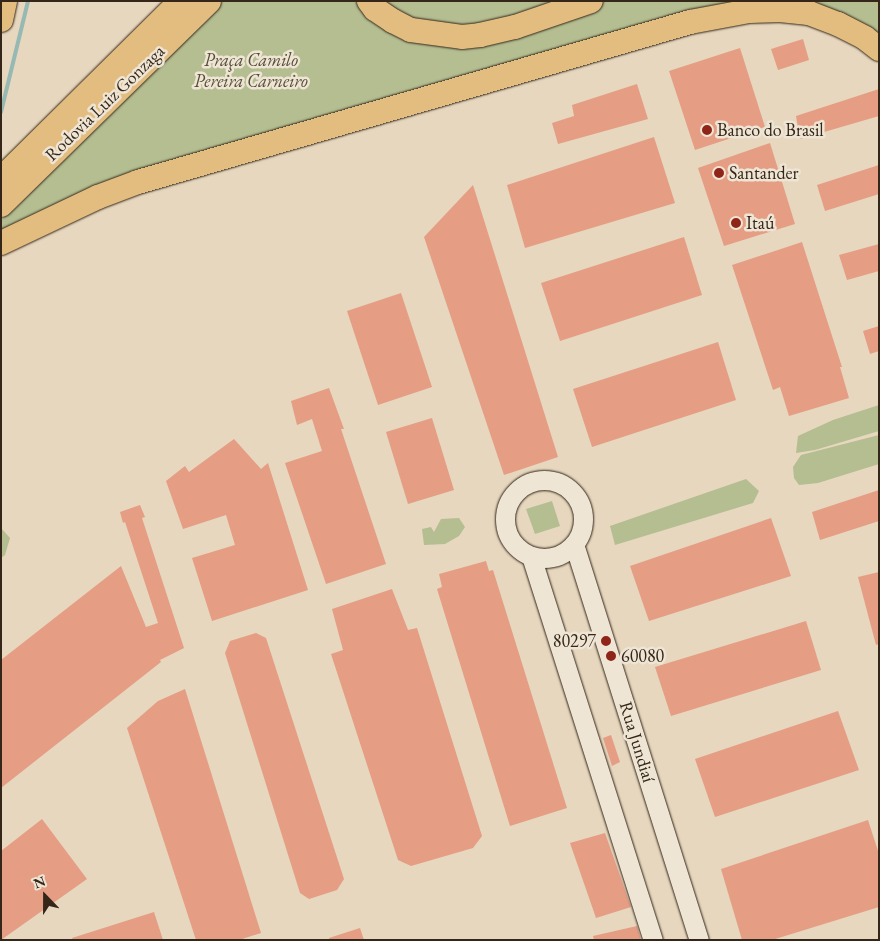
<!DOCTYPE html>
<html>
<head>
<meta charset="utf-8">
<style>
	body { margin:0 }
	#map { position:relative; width:880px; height:941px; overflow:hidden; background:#e6d7be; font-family:"EB Garamond",serif }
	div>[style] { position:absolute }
	.green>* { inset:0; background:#b4be91 }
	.stream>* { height:4px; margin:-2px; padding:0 2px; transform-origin:2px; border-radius:2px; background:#96b9b3 }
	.building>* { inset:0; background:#e59d84 }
	.roads { filter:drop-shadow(0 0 1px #342619) drop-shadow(0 0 1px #342619) }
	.secondary>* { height:19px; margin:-9.5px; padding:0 9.5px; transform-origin:9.5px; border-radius:9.5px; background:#efe5d5 }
	.secondary>.ring { margin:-9.5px; padding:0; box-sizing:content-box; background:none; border:19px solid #efe5d5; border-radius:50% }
	.highway>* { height:24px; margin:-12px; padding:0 12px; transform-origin:12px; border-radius:12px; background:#e3bc7f }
	.dots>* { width:14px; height:14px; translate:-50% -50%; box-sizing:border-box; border:2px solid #efe5d5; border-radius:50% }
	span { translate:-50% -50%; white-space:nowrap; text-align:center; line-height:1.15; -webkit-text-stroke:5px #efe5d5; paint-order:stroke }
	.park-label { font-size:18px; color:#544c37; font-style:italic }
	.street-label { font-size:18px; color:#342619 }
	.poi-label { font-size:18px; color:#342619 }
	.left { translate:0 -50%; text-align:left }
	.right { translate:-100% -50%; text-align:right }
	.frame { position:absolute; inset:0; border:2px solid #342619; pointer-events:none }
	.north { position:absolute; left:20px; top:871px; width:50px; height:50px; -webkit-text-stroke:4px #efe5d5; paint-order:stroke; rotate:338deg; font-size:14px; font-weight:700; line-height:20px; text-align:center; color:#342619 }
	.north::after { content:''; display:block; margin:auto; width:18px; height:22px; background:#342619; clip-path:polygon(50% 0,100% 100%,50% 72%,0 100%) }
</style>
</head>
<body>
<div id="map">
	<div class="green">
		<div style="clip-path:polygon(222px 1px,879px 1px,879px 40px,800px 8px,517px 68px,1px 240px,1px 220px)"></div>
		<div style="clip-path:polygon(879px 405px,879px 431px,815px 450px,796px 453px,798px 436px,833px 420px)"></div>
		<div style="clip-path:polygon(879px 435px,879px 464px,818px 483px,799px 485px,794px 478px,793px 467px,801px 455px)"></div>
		<div style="clip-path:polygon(746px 479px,759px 491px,753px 503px,615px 545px,610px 526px)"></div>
		<div style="clip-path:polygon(552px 501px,560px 526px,535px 534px,526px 509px)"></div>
		<div style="clip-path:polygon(459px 518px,465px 527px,459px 536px,445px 544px,424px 545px,422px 529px,431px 527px,434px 532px,441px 519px)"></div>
		<div style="clip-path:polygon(1px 528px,10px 538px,5px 555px,1px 558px)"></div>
	</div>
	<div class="stream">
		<div style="left:1px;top:112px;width:114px;rotate:-76.3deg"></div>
	</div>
	<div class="building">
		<div style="clip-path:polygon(803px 39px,809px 60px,778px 70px,771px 49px)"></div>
		<div style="clip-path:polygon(740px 48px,765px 127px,695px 150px,669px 71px)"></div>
		<div style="clip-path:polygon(637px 84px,648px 119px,558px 144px,552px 123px,574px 116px,572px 105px)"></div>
		<div style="clip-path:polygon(879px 89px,879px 116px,800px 139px,796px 116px)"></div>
		<div style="clip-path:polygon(654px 137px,675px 203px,525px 248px,507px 185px)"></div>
		<div style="clip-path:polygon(770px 143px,795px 224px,724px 246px,698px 168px)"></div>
		<div style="clip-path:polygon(879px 165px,879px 194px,825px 211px,817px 185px)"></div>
		<div style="clip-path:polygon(473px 185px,558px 457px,504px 475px,424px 237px)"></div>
		<div style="clip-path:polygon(684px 237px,702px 295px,560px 341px,541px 283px)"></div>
		<div style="clip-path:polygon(802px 242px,842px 367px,840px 367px,849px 398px,789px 416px,780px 387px,773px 390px,732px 265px)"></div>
		<div style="clip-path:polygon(879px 244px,879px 271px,847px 280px,839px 255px)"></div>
		<div style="clip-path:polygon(401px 293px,432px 387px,378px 405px,347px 311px)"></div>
		<div style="clip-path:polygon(879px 326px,879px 351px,870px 354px,863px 331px)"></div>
		<div style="clip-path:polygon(718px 342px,736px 400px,592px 447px,573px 389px)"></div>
		<div style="clip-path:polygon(329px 388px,344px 429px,341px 429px,386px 564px,326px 584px,285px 463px,322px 451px,312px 419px,297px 425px,291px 401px)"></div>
		<div style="clip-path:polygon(432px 418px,454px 490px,408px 504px,386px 432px)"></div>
		<div style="clip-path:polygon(234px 439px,261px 469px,268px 463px,308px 590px,212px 621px,192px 558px,235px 545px,226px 515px,183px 529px,166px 481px,185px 466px,189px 472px)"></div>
		<div style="clip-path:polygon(879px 490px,879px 521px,820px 540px,812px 512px)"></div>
		<div style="clip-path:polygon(140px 505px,145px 517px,142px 518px,184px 648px,160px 660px,161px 662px,1px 788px,1px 660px,121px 566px,146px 627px,158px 623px,125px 522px,123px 523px,120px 512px)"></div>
		<div style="clip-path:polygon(771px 518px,791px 576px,649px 621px,630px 566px)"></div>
		<div style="clip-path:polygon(486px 561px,489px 571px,493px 570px,567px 808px,510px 826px,437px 589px,442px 587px,439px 574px)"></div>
		<div style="clip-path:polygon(879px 572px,879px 644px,876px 645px,858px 577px)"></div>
		<div style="clip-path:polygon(392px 589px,408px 630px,417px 628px,482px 836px,473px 848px,411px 866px,398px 860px,331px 654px,343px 650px,332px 609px)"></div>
		<div style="clip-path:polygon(806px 621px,821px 670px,671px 716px,655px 667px)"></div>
		<div style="clip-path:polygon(256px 633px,266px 638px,344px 879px,337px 890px,309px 899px,300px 893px,225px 653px,230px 641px)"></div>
		<div style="clip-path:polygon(185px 689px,261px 933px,239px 940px,196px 940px,127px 728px,158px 701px)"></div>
		<div style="clip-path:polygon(838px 711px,859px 770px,715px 817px,695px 759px)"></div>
		<div style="clip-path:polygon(611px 735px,620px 762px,612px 766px,603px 738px)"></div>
		<div style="clip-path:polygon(42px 819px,87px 879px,1px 940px,1px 851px)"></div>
		<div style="clip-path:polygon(868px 820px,879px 854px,879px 907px,772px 940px,742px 940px,721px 869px)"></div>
		<div style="clip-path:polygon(605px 833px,631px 907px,596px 918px,570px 843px)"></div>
		<div style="clip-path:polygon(154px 912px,163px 940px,73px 940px,72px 938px)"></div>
		<div style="clip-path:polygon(637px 926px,641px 940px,594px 940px,593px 936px)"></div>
		<div style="clip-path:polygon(360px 928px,364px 940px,329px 940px,329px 938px)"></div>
	</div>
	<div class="roads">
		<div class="secondary">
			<div class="ring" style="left:505px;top:480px;width:59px;height:59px"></div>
			<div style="left:574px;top:544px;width:415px;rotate:72.5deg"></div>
			<div style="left:531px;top:556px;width:403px;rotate:72.4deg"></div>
		</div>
		<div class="highway">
			<div style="left:369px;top:1px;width:10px;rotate:53deg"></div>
			<div style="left:375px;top:9px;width:22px;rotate:34deg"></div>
			<div style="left:393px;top:21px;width:20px;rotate:27deg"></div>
			<div style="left:411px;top:30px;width:51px;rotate:7.8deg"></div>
			<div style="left:462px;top:37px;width:18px;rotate:-6deg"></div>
			<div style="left:480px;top:35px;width:36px;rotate:-13deg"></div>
			<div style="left:515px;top:27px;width:80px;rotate:-18.9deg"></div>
			<div style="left:1px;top:20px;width:19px;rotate:-78deg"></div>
			<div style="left:1px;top:179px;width:253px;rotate:-44.7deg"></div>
			<div style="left:1px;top:205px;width:291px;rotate:-44.4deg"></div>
			<div style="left:1px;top:243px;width:107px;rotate:-25.4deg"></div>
			<div style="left:98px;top:197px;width:43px;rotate:-20.6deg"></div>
			<div style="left:138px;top:182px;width:575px;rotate:-16.16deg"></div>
			<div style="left:690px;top:22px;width:60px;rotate:-10.6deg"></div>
			<div style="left:749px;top:11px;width:31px;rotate:-2deg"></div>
			<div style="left:780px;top:10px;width:29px;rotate:6deg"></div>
			<div style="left:809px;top:13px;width:31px;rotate:21deg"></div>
			<div style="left:838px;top:24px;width:30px;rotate:27deg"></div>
			<div style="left:865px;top:38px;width:18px;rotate:38deg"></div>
		</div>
	</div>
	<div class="dots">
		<div style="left:707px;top:130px;background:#8f2418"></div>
		<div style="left:719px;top:173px;background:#8f2418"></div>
		<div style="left:736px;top:223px;background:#8f2418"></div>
		<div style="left:606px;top:641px;background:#8f2418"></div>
		<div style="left:611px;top:656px;background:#8f2418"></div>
	</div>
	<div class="park-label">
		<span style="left:251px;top:71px">Praça Camilo<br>Pereira Carneiro</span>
	</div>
	<div class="street-label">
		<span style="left:105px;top:103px;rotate:-44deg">Rodovia Luiz Gonzaga</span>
		<span style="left:637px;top:742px;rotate:73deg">Rua Jundiaí</span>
	</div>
	<div class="poi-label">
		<span class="left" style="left:717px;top:130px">Banco do Brasil</span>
		<span class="left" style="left:729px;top:173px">Santander</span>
		<span class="left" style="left:746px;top:223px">Itaú</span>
		<span class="right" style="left:596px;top:641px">80297</span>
		<span class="left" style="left:621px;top:656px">60080</span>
	</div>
	<div class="frame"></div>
	<div class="north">N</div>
</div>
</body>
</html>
